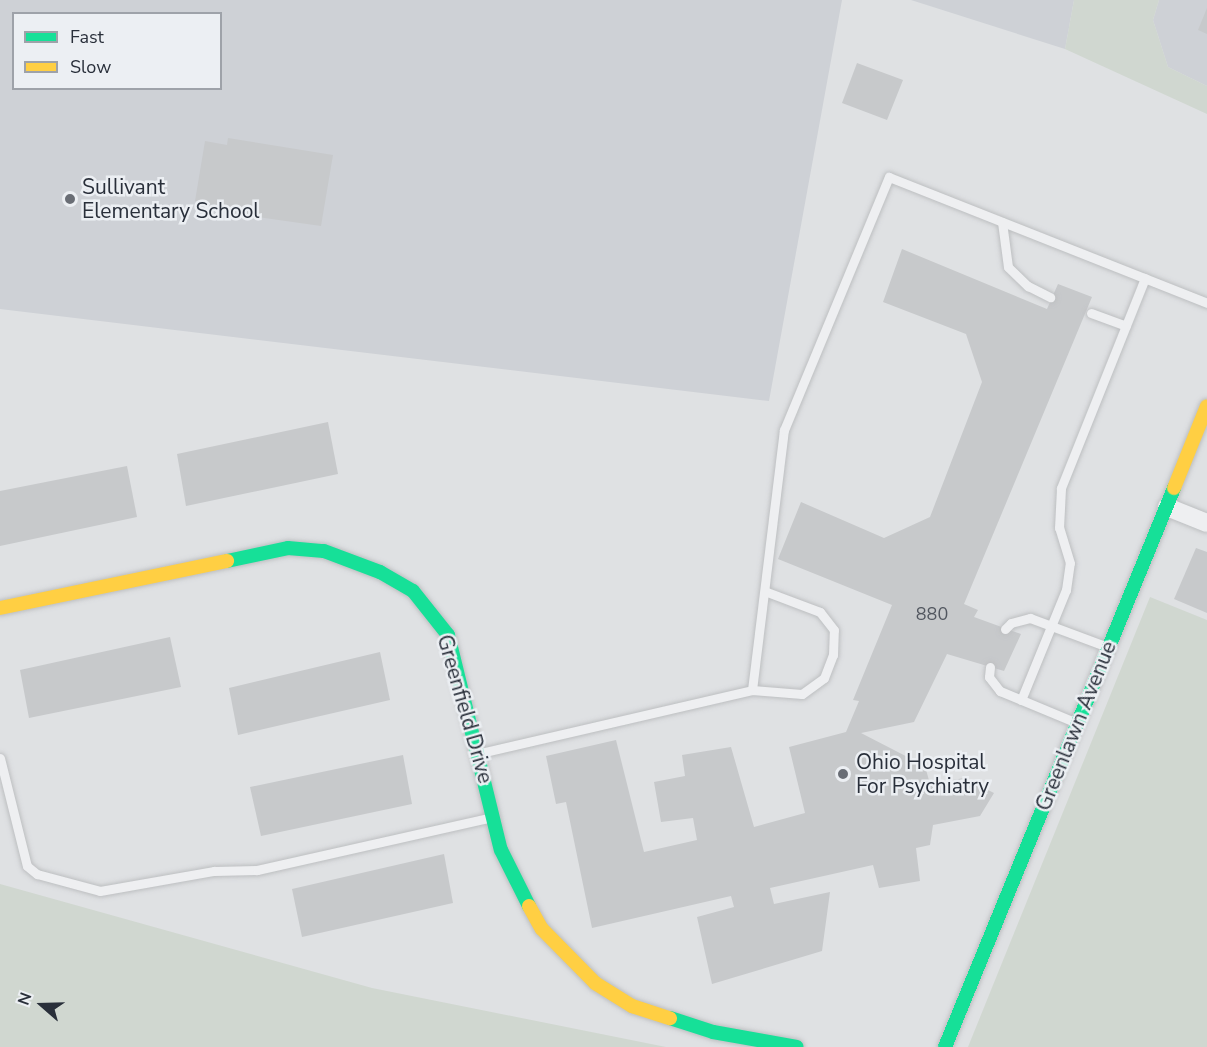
<!DOCTYPE html>
<html>
<head>
<meta charset="utf-8">
<style>
	body { margin:0 }
	#map { position:relative; width:1207px; height:1047px; overflow:hidden; background:#dfe1e3; font-family:"Nunito Sans",sans-serif }
	div>[style] { position:absolute }
	.built>* { inset:0; background:#ced1d6 }
	.green>* { inset:0; background:#d0d7d0 }
	.building>* { inset:0; background:#c7c9cb }
	.roads { filter:drop-shadow(0 0 2px #bdbfc1) drop-shadow(0 0 2px #bdbfc1) }
	.lane>* { height:9px; margin:-4.5px; padding:0 4.5px; transform-origin:4.5px; border-radius:4.5px; background:#eeeff1 }
	.street>* { height:18px; margin:-9px; padding:0 9px; transform-origin:9px; border-radius:9px; background:#eeeff1 }
	.fast>* { height:14px; margin:-7px; padding:0 7px; transform-origin:7px; border-radius:7px; background:#16e098 }
	.slow>* { height:14px; margin:-7px; padding:0 7px; transform-origin:7px; border-radius:7px; background:#ffcf43 }
	.dots>* { width:16px; height:16px; translate:-50% -50%; box-sizing:border-box; border:3px solid #eceff3; border-radius:50% }
	span { translate:-50% -50%; white-space:nowrap; text-align:center; line-height:1.15; -webkit-text-stroke:5px #eceff3; paint-order:stroke }
	.number-label { font-size:18px; color:#51565f }
	.number-label span { -webkit-text-stroke-width:0 }
	.poi-label { font-size:21px; color:#292f3a }
	.left { translate:0 -50%; text-align:left }
	.street-label { font-size:21px; color:#292f3a }
	.legend { position:absolute; left:12px; top:12px; width:210px; height:78px; box-sizing:border-box; background:#eceff3; border:2px solid #9ea2a9; margin:0; padding:8px 10px; list-style:none; font-size:18px; color:#292f3a }
	.legend li { display:flex; align-items:center; gap:12px; height:30px }
	.legend b { width:30px; border:2px solid #9ea2a9 }
	.north { position:absolute; left:12px; top:975px; width:60px; height:60px; -webkit-text-stroke:4px #eceff3; paint-order:stroke; rotate:290deg; font-size:16px; font-weight:700; line-height:24px; text-align:center; color:#292f3a }
	.north::after { content:''; display:block; margin:auto; width:21px; height:27px; background:#292f3a; clip-path:polygon(50% 0,100% 100%,50% 72%,0 100%) }
</style>
</head>
<body>
<div id="map">
	<div class="built">
		<div style="clip-path:polygon(evenodd,0 0,842px 0,769px 401px,0 309px,0 0,14px 14px,220px 14px,220px 88px,14px 88px,14px 14px)"></div>
		<div style="clip-path:polygon(911px 0,1074px 0,1065px 49px)"></div>
		<div style="clip-path:polygon(1159px 0,1207px 0,1207px 86px,1168px 67px,1153px 20px)"></div>
	</div>
	<div class="green">
		<div style="clip-path:polygon(1074px 0,1159px 0,1153px 20px,1168px 67px,1207px 86px,1207px 114px,1065px 49px)"></div>
		<div style="clip-path:polygon(1150px 597px,1207px 620px,1207px 1047px,968px 1047px)"></div>
		<div style="clip-path:polygon(0 884px,372px 988px,666px 1047px,0 1047px)"></div>
	</div>
	<div class="building">
		<div style="clip-path:polygon(1207px 8px,1207px 34px,1198px 30px)"></div>
		<div style="clip-path:polygon(857px 63px,903px 80px,887px 120px,842px 103px)"></div>
		<div style="clip-path:polygon(228px 138px,333px 155px,321px 226px,216px 211px,217px 206px,195px 201px,205px 141px,227px 145px)"></div>
		<div style="clip-path:polygon(902px 249px,1047px 309px,1058px 284px,1092px 297px,964px 604px,978px 610px,974px 617px,1021px 634px,1004px 671px,947px 654px,914px 722px,861px 733px,925px 766px,930px 784px,964px 778px,994px 793px,980px 816px,933px 825px,930px 845px,916px 848px,920px 881px,879px 888px,873px 865px,770px 888px,774px 904px,830px 892px,822px 951px,712px 984px,697px 917px,734px 907px,731px 896px,592px 928px,566px 802px,556px 804px,546px 756px,616px 740px,644px 852px,697px 840px,693px 818px,661px 822px,654px 782px,685px 776px,682px 755px,731px 747px,754px 827px,805px 813px,789px 747px,846px 732px,859px 701px,853px 700px,892px 605px,778px 559px,801px 502px,884px 538px,930px 517px,982px 382px,966px 334px,883px 302px)"></div>
		<div style="clip-path:polygon(328px 422px,338px 474px,186px 506px,177px 454px)"></div>
		<div style="clip-path:polygon(127px 466px,137px 517px,0 546px,0 491px)"></div>
		<div style="clip-path:polygon(1196px 548px,1207px 552px,1207px 613px,1174px 599px)"></div>
		<div style="clip-path:polygon(170px 637px,181px 687px,29px 718px,20px 670px)"></div>
		<div style="clip-path:polygon(380px 652px,390px 700px,238px 735px,229px 688px)"></div>
		<div style="clip-path:polygon(403px 755px,412px 804px,261px 836px,250px 787px)"></div>
		<div style="clip-path:polygon(444px 854px,453px 903px,302px 937px,292px 889px)"></div>
	</div>
	<div class="roads">
		<div class="lane">
			<div style="left:1002px;top:222px;width:45px;rotate:82.4deg"></div>
			<div style="left:1008px;top:267px;width:28px;rotate:44deg"></div>
			<div style="left:1028px;top:286px;width:25px;rotate:27deg"></div>
			<div style="left:1091px;top:313px;width:37px;rotate:20deg"></div>
			<div style="left:1005px;top:629px;width:8px;rotate:-45deg"></div>
			<div style="left:1011px;top:623px;width:20px;rotate:-15deg"></div>
			<div style="left:1030px;top:618px;width:83px;rotate:20.4deg"></div>
			<div style="left:990px;top:667px;width:10px;rotate:96deg"></div>
			<div style="left:989px;top:677px;width:18px;rotate:52deg"></div>
			<div style="left:1000px;top:691px;width:83px;rotate:22.6deg"></div>
			<div style="left:752px;top:690px;width:50px;rotate:4.6deg"></div>
			<div style="left:802px;top:694px;width:27px;rotate:-36deg"></div>
			<div style="left:824px;top:678px;width:25px;rotate:-69deg"></div>
			<div style="left:833px;top:655px;width:25px;rotate:-88deg"></div>
			<div style="left:834px;top:630px;width:23px;rotate:-128deg"></div>
			<div style="left:820px;top:612px;width:57px;rotate:-159.3deg"></div>
			<div style="left:1021px;top:700px;width:119px;rotate:-67.8deg"></div>
			<div style="left:1066px;top:590px;width:27px;rotate:-82deg"></div>
			<div style="left:1070px;top:563px;width:37px;rotate:-107deg"></div>
			<div style="left:1059px;top:528px;width:40px;rotate:-87.1deg"></div>
			<div style="left:1061px;top:488px;width:226px;rotate:-68.2deg"></div>
			<div style="left:480px;top:753px;width:279px;rotate:-13deg"></div>
			<div style="left:752px;top:690px;width:262px;rotate:-83deg"></div>
			<div style="left:784px;top:430px;width:274px;rotate:-67.5deg"></div>
			<div style="left:889px;top:177px;width:342px;rotate:21.6deg"></div>
			<div style="left:0;top:758px;width:111px;rotate:76deg"></div>
			<div style="left:27px;top:866px;width:13px;rotate:39deg"></div>
			<div style="left:37px;top:874px;width:65px;rotate:15.1deg"></div>
			<div style="left:100px;top:891px;width:116px;rotate:-10deg"></div>
			<div style="left:214px;top:871px;width:43px;rotate:-1.3deg"></div>
			<div style="left:257px;top:870px;width:241px;rotate:-12.7deg"></div>
		</div>
		<div class="street">
			<div style="left:1167px;top:507px;width:43px;rotate:21.8deg"></div>
		</div>
		<div class="fast">
			<div style="left:227px;top:561px;width:62px;rotate:-12deg"></div>
			<div style="left:288px;top:548px;width:36px;rotate:5deg"></div>
			<div style="left:324px;top:551px;width:60px;rotate:20.6deg"></div>
			<div style="left:380px;top:572px;width:38px;rotate:30deg"></div>
			<div style="left:413px;top:591px;width:56px;rotate:51.5deg"></div>
			<div style="left:448px;top:635px;width:221px;rotate:76.2deg"></div>
			<div style="left:501px;top:850px;width:63px;rotate:63.4deg"></div>
			<div style="left:670px;top:1018px;width:45px;rotate:18deg"></div>
			<div style="left:713px;top:1032px;width:85px;rotate:10.1deg"></div>
			<div style="left:945px;top:1047px;width:604px;rotate:-67.72deg"></div>
		</div>
		<div class="slow">
			<div style="left:1174px;top:488px;width:88px;rotate:-68.1deg"></div>
			<div style="left:0;top:608px;width:232px;rotate:-11.7deg"></div>
			<div style="left:529px;top:906px;width:26px;rotate:61deg"></div>
			<div style="left:542px;top:929px;width:76px;rotate:45.5deg"></div>
			<div style="left:595px;top:983px;width:44px;rotate:31.9deg"></div>
			<div style="left:632px;top:1006px;width:40px;rotate:18deg"></div>
		</div>
	</div>
	<div class="dots">
		<div style="left:70px;top:199px;background:#696d75"></div>
		<div style="left:843px;top:774px;background:#696d75"></div>
	</div>
	<div class="number-label">
		<span style="left:932px;top:614px">880</span>
	</div>
	<div class="poi-label">
		<span class="left" style="left:82px;top:199px">Sullivant<br>Elementary School</span>
		<span class="left" style="left:856px;top:774px">Ohio Hospital<br>For Psychiatry</span>
	</div>
	<div class="street-label">
		<span style="left:465px;top:709px;rotate:74deg">Greenfield Drive</span>
		<span style="left:1076px;top:726px;rotate:-68deg">Greenlawn Avenue</span>
	</div>
	<ul class="legend">
	<li><b style="height:8px;background:#16e098"></b>Fast</li>
	<li><b style="height:8px;background:#ffcf43"></b>Slow</li>
	</ul>
	<div class="north">N</div>
</div>
</body>
</html>
